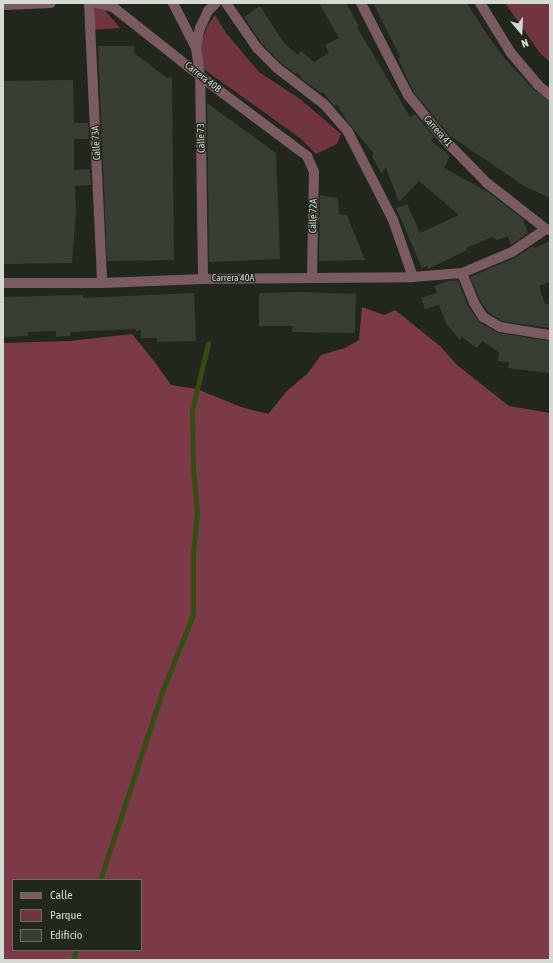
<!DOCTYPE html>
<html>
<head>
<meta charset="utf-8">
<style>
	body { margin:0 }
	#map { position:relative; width:553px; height:963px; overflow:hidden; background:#22271e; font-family:"Asap Condensed",sans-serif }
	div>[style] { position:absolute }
	.green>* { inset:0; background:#713542 }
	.forest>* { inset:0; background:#7c3948 }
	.stream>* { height:4.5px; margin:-2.25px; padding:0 2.25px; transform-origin:2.25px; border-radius:2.25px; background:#334e0e }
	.building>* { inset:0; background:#393e34 }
	.minor>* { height:10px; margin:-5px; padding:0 5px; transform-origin:5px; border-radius:5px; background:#7b5b61 }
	span { translate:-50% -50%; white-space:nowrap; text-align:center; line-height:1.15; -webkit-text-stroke:3px #22271e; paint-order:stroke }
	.street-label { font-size:10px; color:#d5d9d3 }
	.frame { position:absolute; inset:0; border:4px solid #d5d9d3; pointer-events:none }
	.legend { position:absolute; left:12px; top:879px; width:130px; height:72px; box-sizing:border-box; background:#22271e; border:1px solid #6a6e66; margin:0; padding:5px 7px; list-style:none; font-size:12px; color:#d5d9d3 }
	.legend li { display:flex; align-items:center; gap:8px; height:20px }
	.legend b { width:20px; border:1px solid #6a6e66 }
	.north { position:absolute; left:501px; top:12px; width:40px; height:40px; -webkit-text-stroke:3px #22271e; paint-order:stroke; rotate:161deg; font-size:11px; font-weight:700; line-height:16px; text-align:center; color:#d5d9d3 }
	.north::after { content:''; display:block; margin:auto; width:14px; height:18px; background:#d5d9d3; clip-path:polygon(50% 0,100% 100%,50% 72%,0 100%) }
</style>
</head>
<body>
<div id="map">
	<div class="green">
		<div style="clip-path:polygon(505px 3px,550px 3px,550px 62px,540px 53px)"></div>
		<div style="clip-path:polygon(93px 7px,103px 8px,120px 28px,92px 30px)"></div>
		<div style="clip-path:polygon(215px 15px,226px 33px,259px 72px,300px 99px,341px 134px,337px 144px,316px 154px,300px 138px,205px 70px,201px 60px,201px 45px,207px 27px)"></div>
	</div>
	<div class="forest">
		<div style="clip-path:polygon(evenodd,362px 307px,384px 315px,395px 310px,440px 346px,457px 365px,509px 406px,550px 413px,550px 960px,3px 960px,3px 343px,70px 341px,132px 334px,154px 361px,171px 385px,197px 389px,241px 407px,268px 414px,287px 391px,308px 373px,321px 355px,345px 348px,359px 340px,362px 307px,13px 880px,141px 880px,141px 950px,13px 950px,13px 880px)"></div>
	</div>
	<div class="stream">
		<div style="left:100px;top:880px;width:203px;rotate:-71.7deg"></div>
		<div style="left:164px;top:687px;width:78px;rotate:-68.1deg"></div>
		<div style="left:193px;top:615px;width:63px;rotate:-90deg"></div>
		<div style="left:193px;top:552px;width:38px;rotate:-84deg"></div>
		<div style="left:197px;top:514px;width:46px;rotate:-95deg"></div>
		<div style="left:193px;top:468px;width:58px;rotate:-91deg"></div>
		<div style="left:192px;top:410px;width:68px;rotate:-76.4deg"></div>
		<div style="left:73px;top:960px;width:10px;rotate:-73deg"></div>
	</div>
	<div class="building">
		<div style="clip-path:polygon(319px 3px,346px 3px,359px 26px,357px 27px,410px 117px,415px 114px,434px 137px,431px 141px,450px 156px,444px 168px,488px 192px,523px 219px,528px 233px,511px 245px,508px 236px,497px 240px,492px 237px,466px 248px,467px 250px,428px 269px,427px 266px,422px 268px,396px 208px,407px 204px,420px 233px,459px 215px,419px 181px,399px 202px,386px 168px,381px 173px,372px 156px,374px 154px,347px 121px,337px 104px,334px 106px,323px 92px,321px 93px,302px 79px,297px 72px,296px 74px,281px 63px,262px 44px,244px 17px,260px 6px,284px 43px,298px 55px,301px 51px,314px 62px,329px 53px,325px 45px,339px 38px)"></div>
		<div style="clip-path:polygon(373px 3px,467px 3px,488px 36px,505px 59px,534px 90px,550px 101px,550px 198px,524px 186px,449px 135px,413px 91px,398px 58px,400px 57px)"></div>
		<div style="clip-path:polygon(98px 46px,134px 46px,134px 53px,167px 78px,172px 78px,174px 260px,107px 261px)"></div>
		<div style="clip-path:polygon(73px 80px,74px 123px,88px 123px,89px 139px,74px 139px,74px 170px,90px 169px,91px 185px,75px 186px,76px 212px,72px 263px,3px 264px,3px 81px)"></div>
		<div style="clip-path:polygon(207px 103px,276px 153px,280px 259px,209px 262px)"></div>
		<div style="clip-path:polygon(320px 195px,338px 198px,339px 214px,347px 215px,365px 260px,319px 261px)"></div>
		<div style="clip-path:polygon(550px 241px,550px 282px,539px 286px,545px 304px,550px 304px,550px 328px,502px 321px,488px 312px,480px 300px,470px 277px,515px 258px,533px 246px,534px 248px)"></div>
		<div style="clip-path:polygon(458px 280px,468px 306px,480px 323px,499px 333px,550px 341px,550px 373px,508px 368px,509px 362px,498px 361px,499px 352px,482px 341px,477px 348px,462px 337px,460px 340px,447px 325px,439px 305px,425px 309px,421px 298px,437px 293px,434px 286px,449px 281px)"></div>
		<div style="clip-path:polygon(302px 292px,356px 294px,355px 333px,292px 332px,293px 326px,259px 326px,259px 293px)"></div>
		<div style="clip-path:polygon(194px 293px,196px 341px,157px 342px,157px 338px,141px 338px,141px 330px,136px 331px,136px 329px,70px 332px,70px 336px,56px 337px,56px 331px,28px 332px,28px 336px,3px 337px,3px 297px,83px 295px,83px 298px)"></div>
	</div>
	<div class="minor">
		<div style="left:89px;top:3px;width:280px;rotate:87.3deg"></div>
		<div style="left:96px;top:3px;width:17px;rotate:13deg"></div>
		<div style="left:113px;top:7px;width:111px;rotate:38.4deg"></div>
		<div style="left:200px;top:76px;width:134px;rotate:36.8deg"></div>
		<div style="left:307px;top:156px;width:17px;rotate:66deg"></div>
		<div style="left:314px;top:172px;width:106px;rotate:91.1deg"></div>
		<div style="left:173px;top:3px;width:51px;rotate:62.9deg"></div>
		<div style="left:226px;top:3px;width:55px;rotate:55.4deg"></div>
		<div style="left:257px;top:48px;width:28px;rotate:45deg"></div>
		<div style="left:277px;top:68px;width:59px;rotate:37.5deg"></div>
		<div style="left:324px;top:104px;width:37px;rotate:49deg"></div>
		<div style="left:348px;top:132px;width:99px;rotate:62.9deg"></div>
		<div style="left:393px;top:220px;width:60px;rotate:70.7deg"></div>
		<div style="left:361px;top:3px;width:103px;rotate:62.9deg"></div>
		<div style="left:408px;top:95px;width:57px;rotate:50.7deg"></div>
		<div style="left:444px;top:139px;width:62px;rotate:45.7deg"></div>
		<div style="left:487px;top:183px;width:75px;rotate:37.9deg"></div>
		<div style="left:546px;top:229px;width:4px;rotate:14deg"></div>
		<div style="left:480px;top:3px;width:59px;rotate:58.2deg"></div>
		<div style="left:511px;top:53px;width:42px;rotate:49.8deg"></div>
		<div style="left:538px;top:85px;width:16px;rotate:40deg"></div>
		<div style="left:3px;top:5px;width:48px;rotate:-2.4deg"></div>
		<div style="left:462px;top:273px;width:32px;rotate:68deg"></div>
		<div style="left:474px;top:303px;width:17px;rotate:57deg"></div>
		<div style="left:483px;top:317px;width:20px;rotate:30deg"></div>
		<div style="left:500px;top:327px;width:51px;rotate:9.1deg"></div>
		<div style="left:203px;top:279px;width:203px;rotate:-90.8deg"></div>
		<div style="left:200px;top:76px;width:28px;rotate:-98deg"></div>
		<div style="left:196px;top:48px;width:20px;rotate:-79deg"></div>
		<div style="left:200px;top:28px;width:19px;rotate:-65deg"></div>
		<div style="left:208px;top:11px;width:11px;rotate:-45deg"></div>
		<div style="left:3px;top:283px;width:99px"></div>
		<div style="left:102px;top:283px;width:101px;rotate:-2.3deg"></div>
		<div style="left:203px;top:279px;width:210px;rotate:-0.5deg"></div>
		<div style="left:413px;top:277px;width:49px;rotate:-4.7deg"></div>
		<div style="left:462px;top:273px;width:54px;rotate:-22.8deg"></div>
		<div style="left:512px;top:252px;width:41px;rotate:-34.1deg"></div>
	</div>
	<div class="street-label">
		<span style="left:203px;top:77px;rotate:38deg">Carrera 40B</span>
		<span style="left:438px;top:131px;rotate:49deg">Carrera 41</span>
		<span style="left:201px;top:138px;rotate:-91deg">Calle 73</span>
		<span style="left:96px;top:143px;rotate:-93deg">Calle 73A</span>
		<span style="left:313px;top:216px;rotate:-89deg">Calle 72A</span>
		<span style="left:233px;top:278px">Carrera 40A</span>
	</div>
	<div class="frame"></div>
	<ul class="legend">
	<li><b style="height:5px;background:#7b5b61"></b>Calle</li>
	<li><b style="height:11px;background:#713542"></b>Parque</li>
	<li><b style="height:11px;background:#393e34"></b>Edificio</li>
	</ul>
	<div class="north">N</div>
</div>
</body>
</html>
